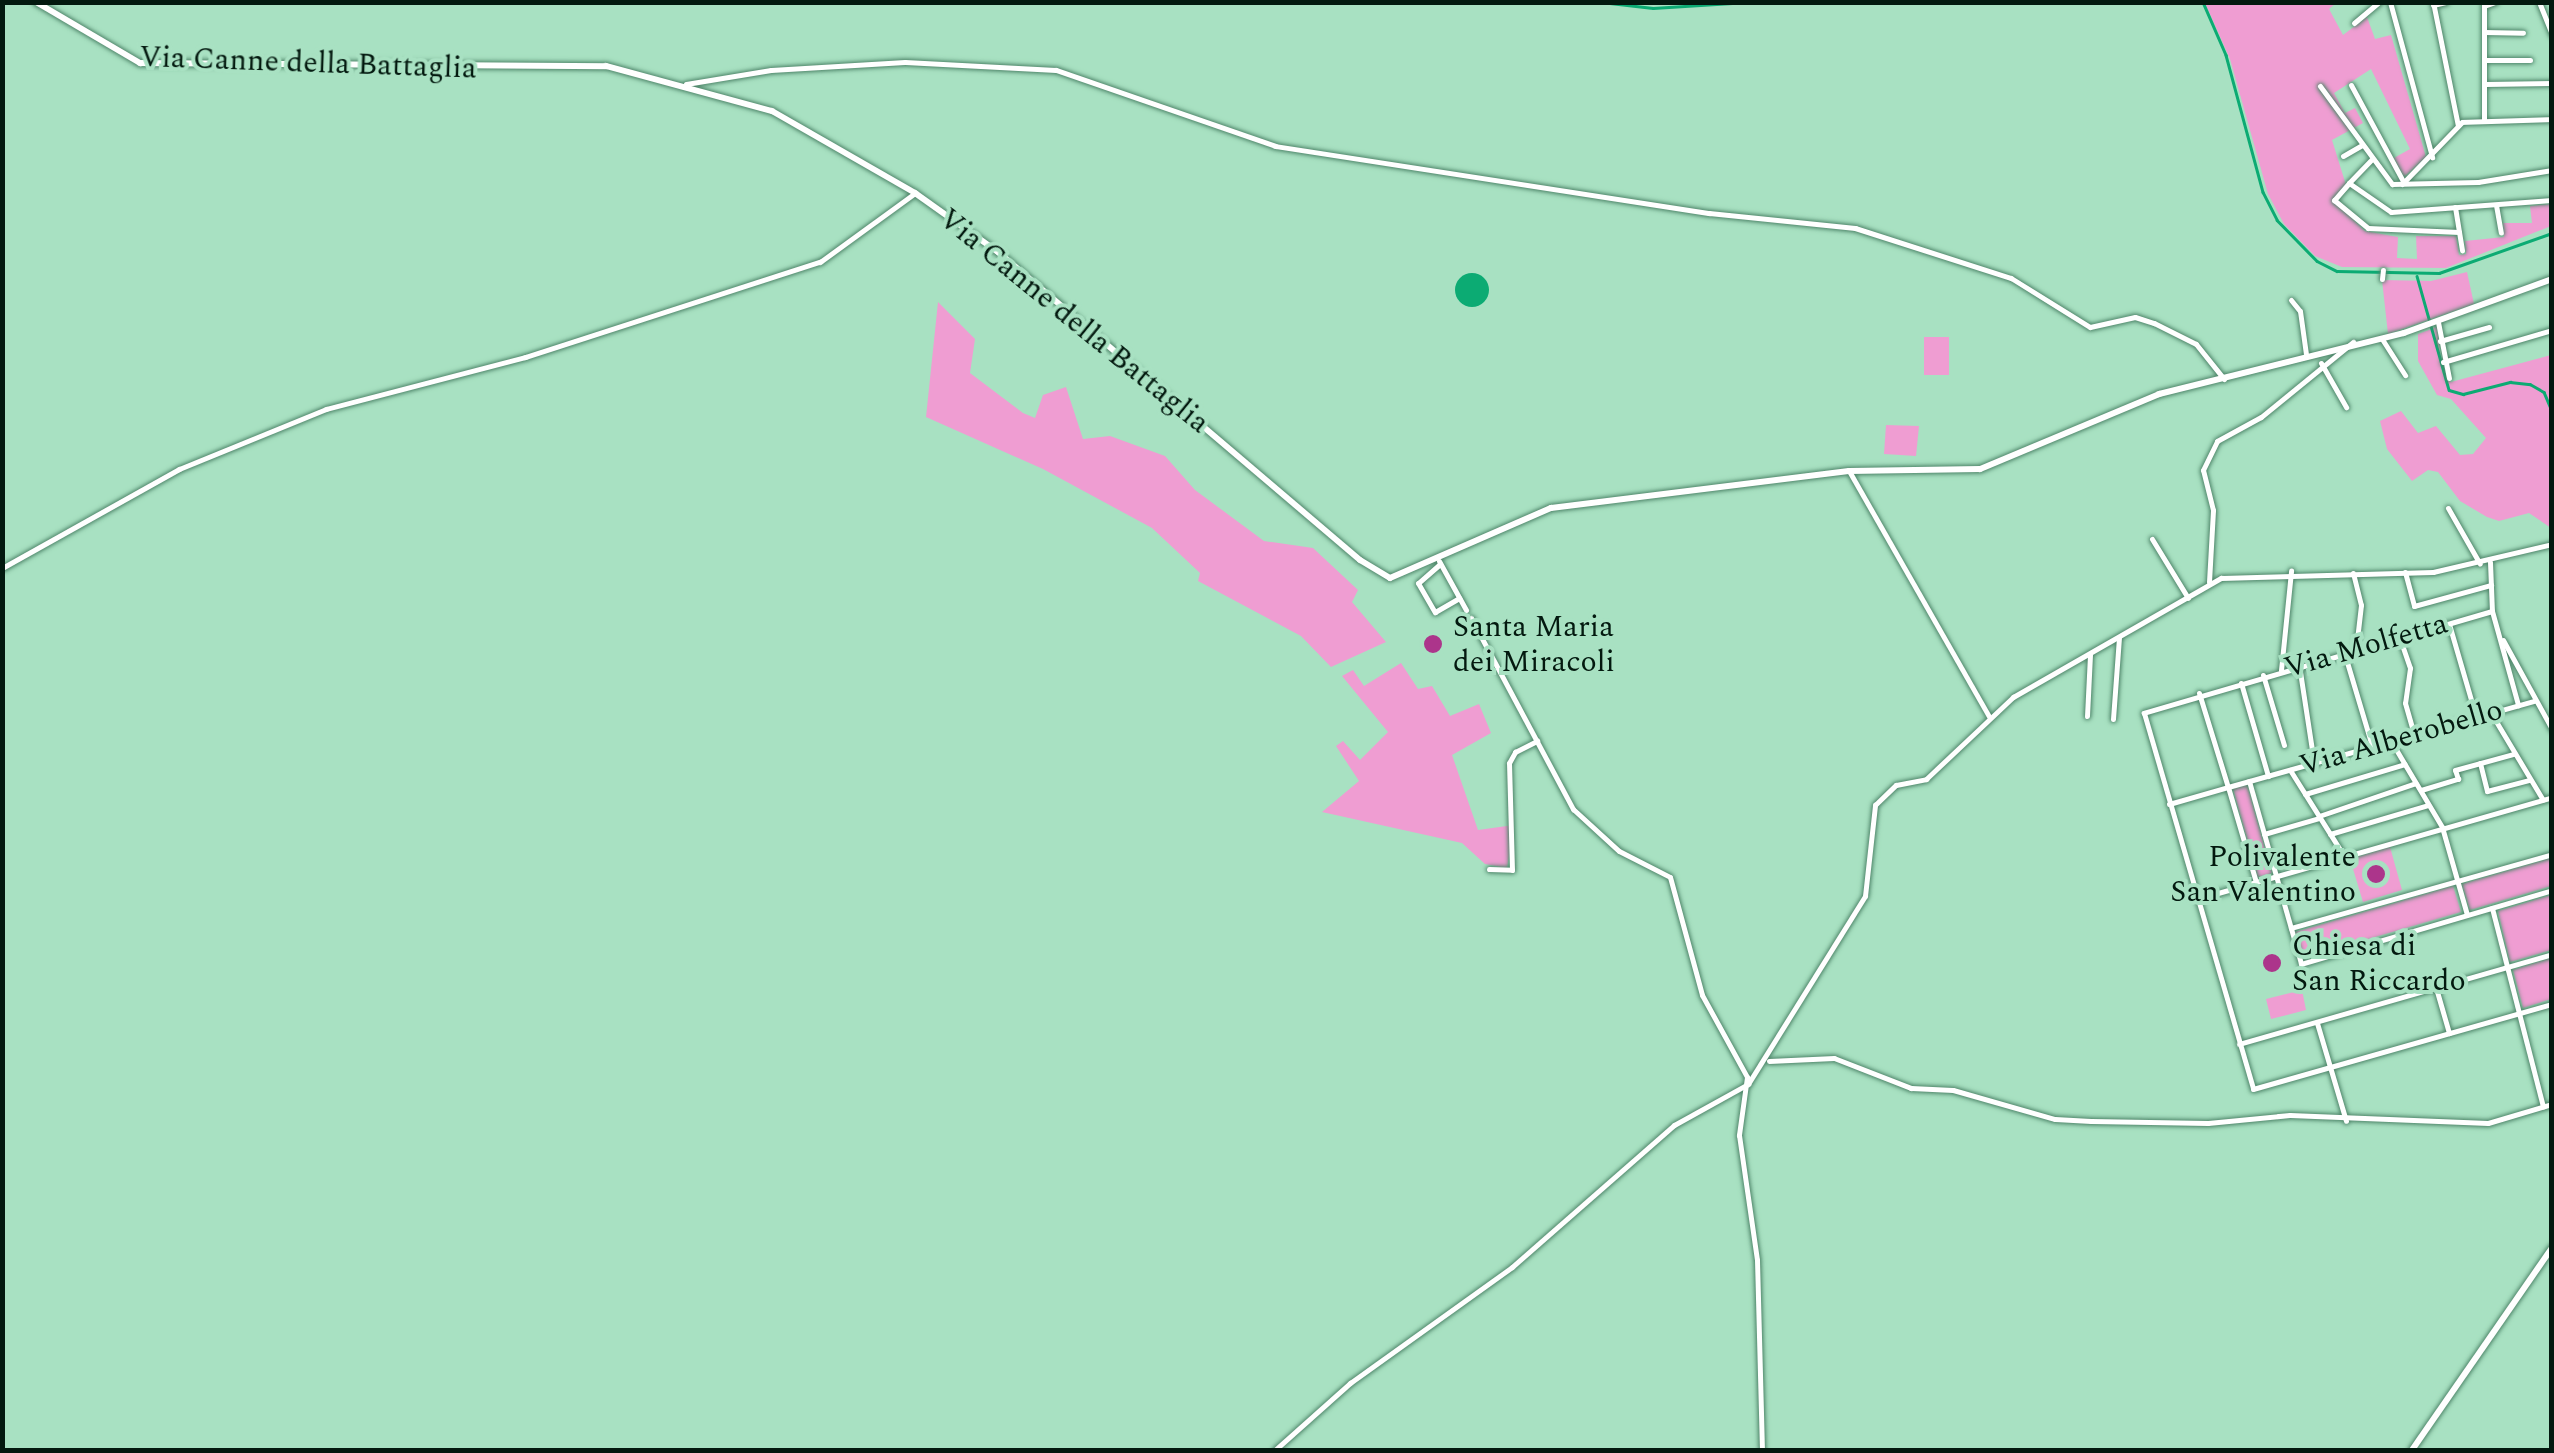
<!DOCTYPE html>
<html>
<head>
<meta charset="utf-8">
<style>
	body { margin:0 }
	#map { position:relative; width:2554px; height:1453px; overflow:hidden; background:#a8e1c2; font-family:Spectral,serif }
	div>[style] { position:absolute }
	.green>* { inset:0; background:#ef9dd2 }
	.water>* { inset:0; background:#0cab73 }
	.round { border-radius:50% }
	.stream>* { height:2.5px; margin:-1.25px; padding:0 1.25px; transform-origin:1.25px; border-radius:1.25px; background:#0cab73 }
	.roads { filter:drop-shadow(0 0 2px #4f866a) drop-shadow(0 0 2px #4f866a) }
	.street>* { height:5px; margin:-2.5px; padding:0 2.5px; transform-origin:2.5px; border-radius:2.5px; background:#fff }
	.secondary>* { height:6px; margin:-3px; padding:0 3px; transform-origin:3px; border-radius:3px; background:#fff }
	.dots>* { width:28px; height:28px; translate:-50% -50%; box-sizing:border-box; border:5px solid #a8e1c2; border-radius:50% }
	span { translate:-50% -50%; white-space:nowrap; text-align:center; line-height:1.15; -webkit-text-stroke:8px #a8e1c2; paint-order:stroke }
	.street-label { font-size:30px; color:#03190f }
	.poi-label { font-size:30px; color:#03190f }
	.left { translate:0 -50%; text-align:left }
	.right { translate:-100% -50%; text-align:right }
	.frame { position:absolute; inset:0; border:5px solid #03190f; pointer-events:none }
</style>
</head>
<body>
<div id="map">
	<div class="green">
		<div style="clip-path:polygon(2205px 3px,2336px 3px,2329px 9px,2343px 35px,2367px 17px,2375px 39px,2391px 35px,2426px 157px,2404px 177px,2394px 158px,2410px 149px,2371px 69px,2334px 93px,2345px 113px,2355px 108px,2363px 123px,2332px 140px,2346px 185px,2333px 200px,2365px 231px,2398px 237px,2397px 258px,2417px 259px,2416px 236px,2456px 236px,2459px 255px,2466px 254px,2465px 241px,2504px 237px,2503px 223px,2532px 223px,2530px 206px,2551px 204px,2551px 226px,2446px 268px,2342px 267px,2315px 256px,2284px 224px,2268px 194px,2230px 59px)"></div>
		<div style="clip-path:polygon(2467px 272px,2474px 304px,2388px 334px,2382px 280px,2431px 281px)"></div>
		<div style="clip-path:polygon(938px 302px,975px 339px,970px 373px,1023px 413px,1035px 418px,1043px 395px,1066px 387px,1083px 439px,1110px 436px,1165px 456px,1195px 490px,1264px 541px,1313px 548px,1358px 590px,1352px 602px,1386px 642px,1331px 667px,1301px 636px,1198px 581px,1200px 573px,1152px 528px,1043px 469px,926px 417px)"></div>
		<div style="clip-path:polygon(2437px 327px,2442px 372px,2451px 382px,2551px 355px,2551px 528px,2529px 513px,2499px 521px,2487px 517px,2460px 501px,2438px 472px,2428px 470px,2412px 481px,2387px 449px,2380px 421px,2401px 411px,2418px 433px,2436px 426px,2460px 455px,2473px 454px,2486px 438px,2451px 399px,2437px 395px,2418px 361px,2418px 334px)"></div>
		<div style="clip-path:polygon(1924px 337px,1949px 337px,1949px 375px,1924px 375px)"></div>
		<div style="clip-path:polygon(1886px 425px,1919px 426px,1916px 456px,1884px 454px)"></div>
		<div style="clip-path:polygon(1401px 663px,1418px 689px,1432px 686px,1450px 716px,1479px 704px,1491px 733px,1452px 755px,1478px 830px,1514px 825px,1507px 868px,1485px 864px,1462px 843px,1322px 812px,1359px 781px,1336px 746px,1343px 741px,1360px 760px,1388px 732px,1342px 676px,1353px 670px,1364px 686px)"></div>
		<div style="clip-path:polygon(2247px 785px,2272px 873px,2258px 877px,2233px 789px)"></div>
		<div style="clip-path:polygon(2390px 847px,2402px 890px,2363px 902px,2350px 859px)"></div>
		<div style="clip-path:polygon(2551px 858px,2551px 886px,2470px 910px,2462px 884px)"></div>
		<div style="clip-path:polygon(2453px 886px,2461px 912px,2303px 958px,2295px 932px)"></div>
		<div style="clip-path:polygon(2551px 895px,2551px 950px,2510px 962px,2498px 911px)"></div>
		<div style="clip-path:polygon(2551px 958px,2551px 999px,2523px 1008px,2513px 970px)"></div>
		<div style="clip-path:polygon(2302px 990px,2306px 1010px,2271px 1019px,2266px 999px)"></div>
	</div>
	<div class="water">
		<div class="round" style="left:1455px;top:273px;width:34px;height:34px"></div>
	</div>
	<div class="stream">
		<div style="left:1601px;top:2px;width:52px;rotate:6.6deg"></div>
		<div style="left:1653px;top:8px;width:95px;rotate:-3.6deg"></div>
		<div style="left:2203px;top:2px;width:58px;rotate:66.5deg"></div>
		<div style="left:2226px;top:55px;width:142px;rotate:74.9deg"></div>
		<div style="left:2263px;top:192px;width:31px;rotate:63deg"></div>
		<div style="left:2277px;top:220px;width:57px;rotate:45.7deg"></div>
		<div style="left:2317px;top:261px;width:22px;rotate:27deg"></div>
		<div style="left:2337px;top:271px;width:102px;rotate:1.1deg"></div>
		<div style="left:2439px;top:273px;width:120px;rotate:-19.5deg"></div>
		<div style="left:2417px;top:276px;width:118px;rotate:74.3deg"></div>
		<div style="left:2449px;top:390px;width:15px;rotate:16deg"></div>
		<div style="left:2463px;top:394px;width:49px;rotate:-14.3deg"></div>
		<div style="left:2510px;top:382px;width:20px;rotate:6deg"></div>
		<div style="left:2530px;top:384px;width:16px;rotate:30deg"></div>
		<div style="left:2544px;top:392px;width:21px;rotate:67deg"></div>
	</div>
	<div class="roads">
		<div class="street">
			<div style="left:2390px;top:2px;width:161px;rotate:74.8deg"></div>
			<div style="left:2433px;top:2px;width:126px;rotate:78.6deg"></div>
			<div style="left:2539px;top:2px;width:35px;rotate:68deg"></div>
			<div style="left:2433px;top:5px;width:13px;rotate:-13deg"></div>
			<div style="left:2484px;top:6px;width:12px;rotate:-20deg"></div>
			<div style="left:2354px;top:23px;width:33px;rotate:-40deg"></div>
			<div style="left:2484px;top:32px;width:39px;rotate:1deg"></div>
			<div style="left:2484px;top:60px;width:46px"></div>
			<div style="left:686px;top:84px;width:86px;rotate:-9.4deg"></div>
			<div style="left:771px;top:70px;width:134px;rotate:-3.4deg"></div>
			<div style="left:905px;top:62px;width:151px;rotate:3deg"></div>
			<div style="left:1056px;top:70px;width:232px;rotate:19.1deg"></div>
			<div style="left:1275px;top:146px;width:439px;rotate:8.8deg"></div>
			<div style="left:1709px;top:213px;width:147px;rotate:5.9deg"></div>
			<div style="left:1855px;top:228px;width:164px;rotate:17.8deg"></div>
			<div style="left:2011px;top:278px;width:93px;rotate:31.8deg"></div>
			<div style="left:2090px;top:327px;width:46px;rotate:-12.5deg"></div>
			<div style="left:2135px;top:317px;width:20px;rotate:18deg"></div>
			<div style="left:2154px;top:323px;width:47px;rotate:26.6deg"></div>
			<div style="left:2196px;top:344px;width:45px;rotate:51.3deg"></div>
			<div style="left:2485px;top:84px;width:67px;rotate:-0.9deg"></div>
			<div style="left:2351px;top:85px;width:111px;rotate:61.6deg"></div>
			<div style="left:2320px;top:86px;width:122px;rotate:53.7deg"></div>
			<div style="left:2392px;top:184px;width:86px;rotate:-1.3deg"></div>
			<div style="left:2478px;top:182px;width:75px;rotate:-9.2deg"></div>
			<div style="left:2484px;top:119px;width:117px;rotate:-90deg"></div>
			<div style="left:2343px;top:156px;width:22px;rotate:-30deg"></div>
			<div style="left:2372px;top:159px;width:33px;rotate:134deg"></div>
			<div style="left:2349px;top:183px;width:51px;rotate:34.6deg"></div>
			<div style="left:2391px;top:212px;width:161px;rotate:-4.3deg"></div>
			<div style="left:2349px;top:183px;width:23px;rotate:131deg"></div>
			<div style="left:2334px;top:200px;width:44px;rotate:39.5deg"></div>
			<div style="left:2368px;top:228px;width:91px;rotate:2.5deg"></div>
			<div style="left:2402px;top:184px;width:86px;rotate:-45.9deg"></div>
			<div style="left:2462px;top:122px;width:90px;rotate:-1.9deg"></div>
			<div style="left:2496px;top:205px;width:28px;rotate:80deg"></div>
			<div style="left:2455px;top:207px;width:44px;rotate:80.8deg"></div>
			<div style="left:2382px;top:279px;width:9px;rotate:-84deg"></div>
			<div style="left:2291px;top:300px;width:14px;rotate:51deg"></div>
			<div style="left:2300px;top:311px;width:43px;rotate:82.1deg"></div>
			<div style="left:2438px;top:322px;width:57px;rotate:78.9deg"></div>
			<div style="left:2382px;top:339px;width:43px;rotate:57.4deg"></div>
			<div style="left:2440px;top:341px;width:51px;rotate:-15.9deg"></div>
			<div style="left:2443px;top:362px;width:114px;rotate:-16.4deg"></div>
			<div style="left:2321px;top:363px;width:51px;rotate:60.4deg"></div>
			<div style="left:1849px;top:471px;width:282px;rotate:60.3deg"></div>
			<div style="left:2448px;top:508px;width:64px;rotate:60.3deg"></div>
			<div style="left:2152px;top:539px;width:69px;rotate:58.6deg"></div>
			<div style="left:1439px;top:561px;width:56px;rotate:61.1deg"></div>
			<div style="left:2490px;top:562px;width:49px;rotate:87.7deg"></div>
			<div style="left:2492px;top:611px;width:98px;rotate:74.5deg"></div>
			<div style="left:1440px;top:564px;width:29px;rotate:139deg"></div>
			<div style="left:1418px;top:583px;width:34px;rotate:60deg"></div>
			<div style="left:1435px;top:612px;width:28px;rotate:-30deg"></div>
			<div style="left:2px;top:568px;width:203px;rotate:-29.2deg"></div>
			<div style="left:179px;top:469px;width:159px;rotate:-22.2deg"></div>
			<div style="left:326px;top:409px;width:206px;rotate:-14.6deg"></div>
			<div style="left:525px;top:357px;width:310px;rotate:-17.9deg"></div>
			<div style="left:820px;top:262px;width:117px;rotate:-36deg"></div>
			<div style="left:2405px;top:572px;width:35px;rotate:75deg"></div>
			<div style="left:2414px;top:606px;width:80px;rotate:-15.3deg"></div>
			<div style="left:2353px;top:573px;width:33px;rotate:76deg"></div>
			<div style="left:2361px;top:605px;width:43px;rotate:96.6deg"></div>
			<div style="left:2209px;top:582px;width:72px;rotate:-86.8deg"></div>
			<div style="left:2213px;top:510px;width:41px;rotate:-104deg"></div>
			<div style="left:2203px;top:470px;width:32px;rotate:-64deg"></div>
			<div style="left:2217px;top:441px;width:50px;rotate:-28.6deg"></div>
			<div style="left:2261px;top:417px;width:119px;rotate:-39.2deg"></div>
			<div style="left:2492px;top:611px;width:363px;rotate:163.7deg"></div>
			<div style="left:2144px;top:713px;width:391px;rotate:73.8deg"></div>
			<div style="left:2253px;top:1089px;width:311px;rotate:-15.9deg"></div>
			<div style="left:1471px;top:618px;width:217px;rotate:61.9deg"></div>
			<div style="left:1573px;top:809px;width:62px;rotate:42.4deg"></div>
			<div style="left:1619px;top:851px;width:57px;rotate:27deg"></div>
			<div style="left:1670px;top:877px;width:122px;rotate:74.8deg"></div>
			<div style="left:1702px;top:995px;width:94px;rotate:61.2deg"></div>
			<div style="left:1747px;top:1077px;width:59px;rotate:97.9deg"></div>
			<div style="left:1739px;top:1135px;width:126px;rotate:81.8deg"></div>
			<div style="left:1757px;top:1260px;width:190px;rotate:88.5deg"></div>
			<div style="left:2449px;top:624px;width:97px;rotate:73.8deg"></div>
			<div style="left:2399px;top:636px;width:34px;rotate:71deg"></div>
			<div style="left:2410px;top:668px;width:35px;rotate:98deg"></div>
			<div style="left:2405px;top:703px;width:32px;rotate:74deg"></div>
			<div style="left:2503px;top:640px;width:102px;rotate:61.2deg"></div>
			<div style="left:2344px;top:652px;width:98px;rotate:73.4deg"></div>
			<div style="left:2299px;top:665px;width:99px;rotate:81.3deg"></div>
			<div style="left:2281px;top:670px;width:100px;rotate:-84.2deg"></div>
			<div style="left:2263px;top:675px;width:73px;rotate:73.3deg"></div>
			<div style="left:2241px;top:683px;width:97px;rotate:73.8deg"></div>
			<div style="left:2199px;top:693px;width:98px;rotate:72.9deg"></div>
			<div style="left:2228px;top:787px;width:318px;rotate:-15.7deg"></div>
			<div style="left:2491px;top:713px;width:101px;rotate:59.1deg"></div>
			<div style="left:2087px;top:716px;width:62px;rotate:-87.2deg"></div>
			<div style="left:2113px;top:719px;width:82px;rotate:-85.8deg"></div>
			<div style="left:2391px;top:741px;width:100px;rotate:59.3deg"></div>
			<div style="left:2442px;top:827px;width:91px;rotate:74.1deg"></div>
			<div style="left:2480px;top:763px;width:29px;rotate:76deg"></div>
			<div style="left:2487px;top:791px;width:43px;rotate:-14.7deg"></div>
			<div style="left:2290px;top:770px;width:102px;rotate:57.9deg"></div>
			<div style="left:2249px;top:781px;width:190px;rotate:74.1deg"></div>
			<div style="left:2301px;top:964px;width:262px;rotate:-16.4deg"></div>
			<div style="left:2421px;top:790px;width:39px;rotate:-17deg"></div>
			<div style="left:2458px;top:779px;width:9px;rotate:-108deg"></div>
			<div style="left:2455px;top:770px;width:60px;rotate:-15.4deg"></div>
			<div style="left:2305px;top:794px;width:104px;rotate:-16.7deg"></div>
			<div style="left:2169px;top:804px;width:61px;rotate:-16.1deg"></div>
			<div style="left:2228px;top:787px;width:99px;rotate:73.6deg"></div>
			<div style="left:2319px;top:816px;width:102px;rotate:-18.8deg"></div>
			<div style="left:2264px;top:834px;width:57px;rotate:-16.2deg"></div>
			<div style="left:2330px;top:834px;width:102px;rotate:-16.5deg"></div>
			<div style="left:1489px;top:869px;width:23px;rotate:2deg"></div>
			<div style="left:1512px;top:870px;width:107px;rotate:-91.6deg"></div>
			<div style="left:1509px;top:763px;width:13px;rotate:-61deg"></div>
			<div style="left:1515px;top:752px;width:25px;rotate:-27deg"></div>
			<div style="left:2197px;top:899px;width:369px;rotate:-16deg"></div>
			<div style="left:2492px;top:908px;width:205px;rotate:75.6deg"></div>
			<div style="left:2291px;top:928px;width:271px;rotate:-15.8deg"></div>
			<div style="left:2436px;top:988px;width:47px;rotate:73.9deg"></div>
			<div style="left:2317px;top:1023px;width:102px;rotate:73.5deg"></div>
			<div style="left:2239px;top:1044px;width:326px;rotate:-16deg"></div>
			<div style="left:1769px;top:1061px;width:65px;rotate:-2.6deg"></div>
			<div style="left:1834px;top:1058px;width:83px;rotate:21.3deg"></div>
			<div style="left:1911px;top:1088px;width:42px;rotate:2.7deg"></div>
			<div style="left:1953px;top:1090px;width:106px;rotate:15.9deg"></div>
			<div style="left:2055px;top:1119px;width:36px;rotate:3deg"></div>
			<div style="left:2091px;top:1121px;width:117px;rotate:1deg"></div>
			<div style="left:2208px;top:1123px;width:82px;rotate:-5.6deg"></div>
			<div style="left:2290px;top:1115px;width:198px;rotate:2.3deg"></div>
			<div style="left:2488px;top:1123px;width:67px;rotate:-16.5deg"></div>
			<div style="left:1275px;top:1450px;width:101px;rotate:-41.8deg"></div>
			<div style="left:1350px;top:1383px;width:199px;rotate:-35.6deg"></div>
			<div style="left:1512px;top:1267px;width:215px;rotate:-41.2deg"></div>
			<div style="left:1674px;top:1125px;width:85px;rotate:-29deg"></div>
			<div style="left:1748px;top:1084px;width:221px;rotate:-58.1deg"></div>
			<div style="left:1865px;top:896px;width:92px;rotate:-83.7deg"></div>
			<div style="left:1875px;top:805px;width:29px;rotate:-44deg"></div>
			<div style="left:1896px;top:785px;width:31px;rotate:-11deg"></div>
			<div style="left:1926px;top:779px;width:120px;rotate:-43.3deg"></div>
			<div style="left:2013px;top:697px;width:240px;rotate:-29.8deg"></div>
			<div style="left:2221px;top:578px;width:212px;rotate:-1.6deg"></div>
			<div style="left:2433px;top:572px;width:122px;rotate:-13.2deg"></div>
		</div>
		<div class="secondary">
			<div style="left:36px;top:2px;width:121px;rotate:30.4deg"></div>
			<div style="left:140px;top:63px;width:466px;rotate:0.4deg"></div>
			<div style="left:606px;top:66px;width:172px;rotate:15.2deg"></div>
			<div style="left:772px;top:111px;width:165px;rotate:29.8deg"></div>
			<div style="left:915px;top:193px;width:102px;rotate:35.4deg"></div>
			<div style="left:998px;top:252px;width:475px;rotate:40.4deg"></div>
			<div style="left:1360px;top:560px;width:35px;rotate:31deg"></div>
			<div style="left:1390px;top:578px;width:176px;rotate:-23.5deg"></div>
			<div style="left:1551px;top:508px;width:300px;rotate:-7.1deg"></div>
			<div style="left:1849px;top:471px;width:131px;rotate:-0.9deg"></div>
			<div style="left:1980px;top:469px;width:194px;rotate:-22.7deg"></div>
			<div style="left:2159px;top:394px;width:252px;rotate:-14deg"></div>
			<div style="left:2404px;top:333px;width:158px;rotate:-20deg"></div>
			<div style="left:2412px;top:1450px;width:246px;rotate:-55.3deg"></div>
		</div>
	</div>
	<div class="dots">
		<div style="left:1433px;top:644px;background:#ac358b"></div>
		<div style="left:2376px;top:874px;background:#ac358b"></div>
		<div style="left:2272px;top:963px;background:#ac358b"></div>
	</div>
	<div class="street-label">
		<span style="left:308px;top:63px;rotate:2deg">Via Canne della Battaglia</span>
		<span style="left:1074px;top:321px;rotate:39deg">Via Canne della Battaglia</span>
		<span style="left:2366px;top:646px;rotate:-16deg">Via Molfetta</span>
		<span style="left:2401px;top:738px;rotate:-16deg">Via Alberobello</span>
	</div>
	<div class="poi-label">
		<span class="left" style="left:1453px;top:644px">Santa Maria<br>dei Miracoli</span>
		<span class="right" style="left:2356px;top:874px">Polivalente<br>San Valentino</span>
		<span class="left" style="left:2292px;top:963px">Chiesa di<br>San Riccardo</span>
	</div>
	<div class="frame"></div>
</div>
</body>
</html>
